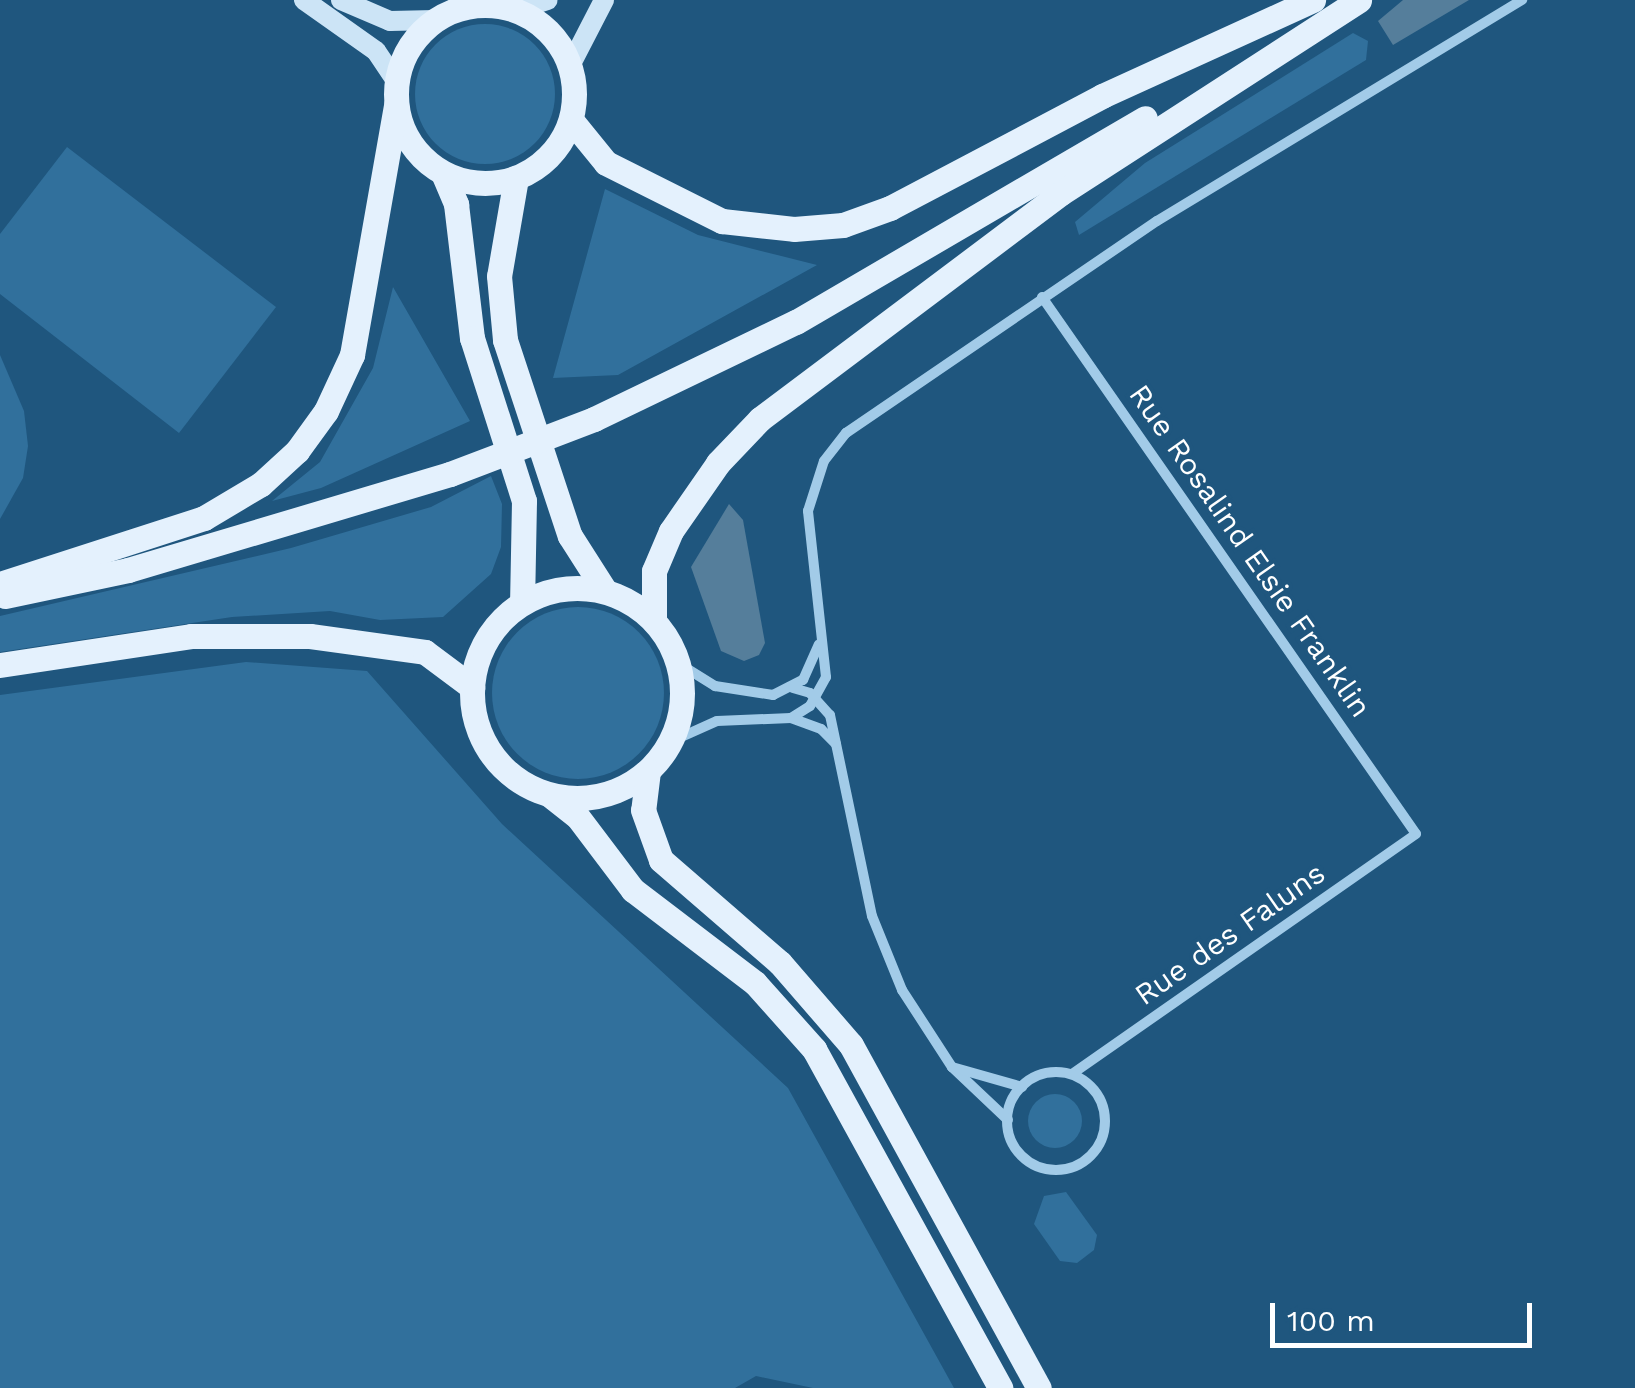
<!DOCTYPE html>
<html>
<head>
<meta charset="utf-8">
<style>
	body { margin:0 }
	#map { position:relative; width:1635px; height:1388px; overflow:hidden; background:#1f567e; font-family:"Work Sans",sans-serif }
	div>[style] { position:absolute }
	.green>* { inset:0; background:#31709c }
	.round { border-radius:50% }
	.water>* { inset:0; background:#557e9b }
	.street>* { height:10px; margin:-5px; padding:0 5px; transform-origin:5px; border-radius:5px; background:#a2cbe8 }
	.street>.ring { margin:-5px; padding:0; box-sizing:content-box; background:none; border:10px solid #a2cbe8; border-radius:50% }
	.secondary>* { height:20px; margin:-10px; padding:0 10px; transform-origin:10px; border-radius:10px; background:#cce4f6 }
	.primary>* { height:25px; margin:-12.5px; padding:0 12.5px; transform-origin:12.5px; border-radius:12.5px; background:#e4f1fd }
	.primary>.ring { margin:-12.5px; padding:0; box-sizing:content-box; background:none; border:25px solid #e4f1fd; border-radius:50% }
	.primary-bridge>* { height:25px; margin:-12.5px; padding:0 12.5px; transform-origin:12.5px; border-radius:12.5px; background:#e4f1fd }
	span { translate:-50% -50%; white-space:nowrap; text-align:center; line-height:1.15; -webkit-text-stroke:8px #1f567e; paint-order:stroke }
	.street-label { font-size:30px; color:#fff }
	.scale { position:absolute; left:1270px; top:1303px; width:262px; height:45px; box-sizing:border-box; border:5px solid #fff; border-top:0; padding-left:12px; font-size:30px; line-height:35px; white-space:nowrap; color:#fff; -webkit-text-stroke:8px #1f567e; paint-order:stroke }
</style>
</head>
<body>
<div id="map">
	<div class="green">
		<div class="round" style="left:415px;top:24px;width:140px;height:140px"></div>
		<div style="clip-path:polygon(1353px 33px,1368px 41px,1366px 60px,1079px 235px,1075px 222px,1145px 163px)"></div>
		<div style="clip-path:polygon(67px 147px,276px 307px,179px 433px,0 294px,0 234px)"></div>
		<div style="clip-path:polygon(605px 189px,698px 235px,817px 265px,618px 375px,553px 378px)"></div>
		<div style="clip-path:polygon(393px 287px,470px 421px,321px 488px,272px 501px,320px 462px,373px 368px)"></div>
		<div style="clip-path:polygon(0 355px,24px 411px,28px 446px,23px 478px,0 519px)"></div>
		<div style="clip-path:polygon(491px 476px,502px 504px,501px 547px,491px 574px,443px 617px,380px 620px,330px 611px,232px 617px,0 652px,0 616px,291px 548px,431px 507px)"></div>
		<div class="round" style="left:492px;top:607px;width:172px;height:172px"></div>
		<div style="clip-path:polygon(246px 662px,367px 671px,502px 824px,788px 1088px,954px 1388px,813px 1388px,756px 1376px,735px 1388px,0 1388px,0 695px)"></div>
		<div class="round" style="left:1028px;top:1094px;width:54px;height:54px"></div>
		<div style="clip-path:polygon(1066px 1192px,1097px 1235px,1094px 1250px,1077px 1263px,1060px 1261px,1034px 1224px,1044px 1196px)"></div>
	</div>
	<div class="water">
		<div style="clip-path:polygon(1403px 0,1469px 0,1393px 45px,1378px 21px)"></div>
		<div style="clip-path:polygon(729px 504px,743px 520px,765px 643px,759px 655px,744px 661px,721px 651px,691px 567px)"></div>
	</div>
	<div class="street">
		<div style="left:1042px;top:297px;width:654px;rotate:55.14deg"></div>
		<div style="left:1416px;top:834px;width:419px;rotate:145.1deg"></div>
		<div style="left:678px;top:663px;width:44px;rotate:31.9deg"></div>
		<div style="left:715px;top:686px;width:59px;rotate:8.8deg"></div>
		<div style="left:773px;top:695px;width:34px;rotate:-27deg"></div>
		<div style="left:803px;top:680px;width:39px;rotate:-66deg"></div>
		<div style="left:793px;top:688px;width:18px;rotate:16deg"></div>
		<div style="left:810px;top:693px;width:30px;rotate:48deg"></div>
		<div style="left:830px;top:715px;width:205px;rotate:78.2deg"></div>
		<div style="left:872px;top:916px;width:80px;rotate:67.9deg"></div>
		<div style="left:902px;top:990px;width:92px;rotate:57deg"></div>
		<div style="left:791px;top:718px;width:22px;rotate:-32deg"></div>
		<div style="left:810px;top:706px;width:33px;rotate:-61deg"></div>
		<div style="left:826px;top:677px;width:167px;rotate:-96.2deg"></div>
		<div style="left:808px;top:511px;width:52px;rotate:-72.3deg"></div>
		<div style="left:824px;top:461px;width:36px;rotate:-52deg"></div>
		<div style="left:846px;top:433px;width:376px;rotate:-34.3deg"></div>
		<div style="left:1157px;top:221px;width:427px;rotate:-31.2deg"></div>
		<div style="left:670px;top:742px;width:51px;rotate:-24.1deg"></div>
		<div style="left:717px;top:721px;width:74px;rotate:-2.3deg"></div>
		<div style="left:791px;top:718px;width:32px;rotate:20deg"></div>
		<div style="left:821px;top:729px;width:21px;rotate:45deg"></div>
		<div class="ring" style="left:1007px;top:1072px;width:88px;height:88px"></div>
		<div style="left:1008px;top:1120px;width:77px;rotate:-136.6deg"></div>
		<div style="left:952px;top:1067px;width:73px;rotate:15.9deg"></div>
	</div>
	<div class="secondary">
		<div style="left:304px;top:0;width:88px;rotate:35.3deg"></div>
		<div style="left:376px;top:51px;width:36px;rotate:56deg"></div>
		<div style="left:341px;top:0;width:53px;rotate:23.2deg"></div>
		<div style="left:390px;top:21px;width:45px;rotate:-1.3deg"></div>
		<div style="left:517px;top:10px;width:32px;rotate:-18deg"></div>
		<div style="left:570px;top:66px;width:74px;rotate:-62.7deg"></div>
	</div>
	<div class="primary">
		<div class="ring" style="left:396px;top:5px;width:153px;height:153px"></div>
		<div style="left:571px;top:120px;width:55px;rotate:50.9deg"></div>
		<div style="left:606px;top:163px;width:130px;rotate:26.6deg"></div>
		<div style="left:722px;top:221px;width:72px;rotate:6.3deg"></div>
		<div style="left:794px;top:229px;width:49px;rotate:-4.7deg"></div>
		<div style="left:843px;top:225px;width:50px;rotate:-19.9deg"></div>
		<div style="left:890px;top:208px;width:240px;rotate:-27.8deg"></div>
		<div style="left:1102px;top:96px;width:232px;rotate:-24.5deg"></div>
		<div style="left:443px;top:173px;width:34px;rotate:67deg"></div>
		<div style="left:456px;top:204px;width:135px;rotate:83.2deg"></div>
		<div style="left:472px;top:338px;width:171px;rotate:72.3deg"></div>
		<div style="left:524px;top:501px;width:102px;rotate:91.1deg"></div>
		<div style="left:516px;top:178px;width:99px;rotate:99.8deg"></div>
		<div style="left:499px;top:276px;width:64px;rotate:84.6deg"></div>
		<div style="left:505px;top:340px;width:206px;rotate:71.7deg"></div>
		<div style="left:570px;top:536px;width:65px;rotate:57.5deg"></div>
		<div style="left:594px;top:419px;width:224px;rotate:-25.7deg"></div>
		<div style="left:796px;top:322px;width:404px;rotate:-30.3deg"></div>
		<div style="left:0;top:584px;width:214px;rotate:-17.9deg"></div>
		<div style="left:204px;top:518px;width:66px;rotate:-30.8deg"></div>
		<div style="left:261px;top:484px;width:49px;rotate:-42.5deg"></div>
		<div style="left:297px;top:451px;width:49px;rotate:-54.1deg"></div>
		<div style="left:326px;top:411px;width:62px;rotate:-65.1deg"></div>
		<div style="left:352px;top:355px;width:254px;rotate:-80deg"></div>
		<div class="ring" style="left:472px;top:588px;width:185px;height:185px"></div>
		<div style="left:5px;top:596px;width:126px;rotate:-11.9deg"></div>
		<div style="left:128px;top:570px;width:336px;rotate:-16.6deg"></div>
		<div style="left:654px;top:621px;width:50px;rotate:-90deg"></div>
		<div style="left:654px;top:571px;width:43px;rotate:-67deg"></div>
		<div style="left:671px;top:531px;width:83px;rotate:-55.3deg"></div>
		<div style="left:718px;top:463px;width:61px;rotate:-46.3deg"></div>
		<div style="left:760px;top:419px;width:376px;rotate:-36.9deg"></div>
		<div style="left:1061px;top:193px;width:355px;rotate:-32.9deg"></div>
		<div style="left:0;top:665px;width:193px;rotate:-8.6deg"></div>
		<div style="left:191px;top:636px;width:119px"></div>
		<div style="left:310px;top:636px;width:116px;rotate:7.9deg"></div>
		<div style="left:425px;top:652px;width:59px;rotate:36.7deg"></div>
		<div style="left:648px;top:771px;width:39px;rotate:97deg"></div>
		<div style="left:643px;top:810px;width:53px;rotate:70.2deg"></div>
		<div style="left:661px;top:860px;width:157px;rotate:40.9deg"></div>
		<div style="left:780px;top:963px;width:108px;rotate:49.1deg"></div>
		<div style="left:851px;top:1045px;width:391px;rotate:61.3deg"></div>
		<div style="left:551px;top:796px;width:33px;rotate:38deg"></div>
		<div style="left:577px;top:816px;width:93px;rotate:52.9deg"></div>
		<div style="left:633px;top:890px;width:153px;rotate:37.3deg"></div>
		<div style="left:755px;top:983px;width:89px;rotate:48.2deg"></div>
		<div style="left:814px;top:1049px;width:387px;rotate:61.2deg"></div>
	</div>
	<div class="primary-bridge">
		<div style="left:450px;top:474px;width:154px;rotate:-20.9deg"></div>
	</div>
	<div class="street-label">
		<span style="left:1250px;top:551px;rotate:55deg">Rue Rosalind Elsie Franklin</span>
		<span style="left:1230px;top:934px;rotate:-35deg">Rue des Faluns</span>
	</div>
	<div class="scale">100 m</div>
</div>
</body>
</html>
